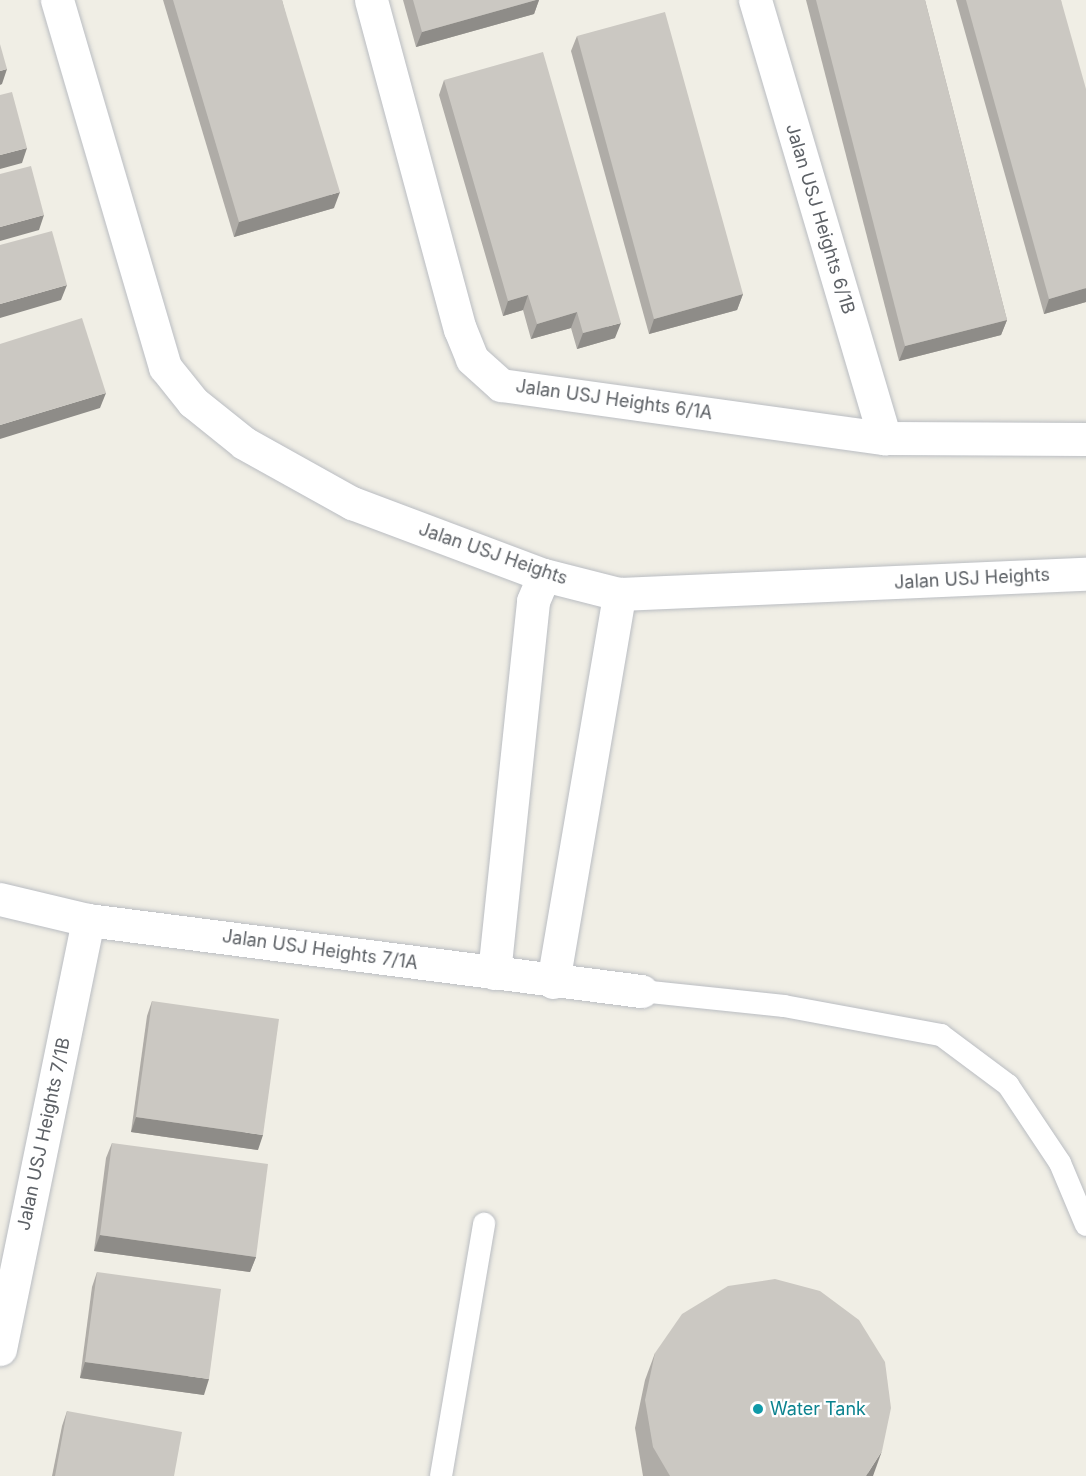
<!DOCTYPE html>
<html>
<head>
<meta charset="utf-8">
<style>
	body { margin:0 }
	#map { position:relative; width:1086px; height:1476px; overflow:hidden; background:#f0eee5; font-family:Inter,sans-serif }
	div>[style] { position:absolute }
	.roads { filter:drop-shadow(0 0 2px #babdc2) drop-shadow(0 0 2px #babdc2) }
	.lane>* { height:22px; margin:-11px; padding:0 11px; transform-origin:11px; border-radius:11px; background:#fff }
	.street>* { height:33px; margin:-16.5px; padding:0 16.5px; transform-origin:16.5px; border-radius:16.5px; background:#fff }
	.wall>* { inset:0; background:#afaca7 }
	.shaded-wall>* { inset:0; background:#8e8c88 }
	.building>* { inset:0; background:#cbc8c2 }
	.dots>* { width:16px; height:16px; translate:-50% -50%; box-sizing:border-box; border:3px solid #fff; border-radius:50% }
	span { translate:-50% -50%; white-space:nowrap; text-align:center; line-height:1.15; -webkit-text-stroke:4.5px #fff; paint-order:stroke }
	.street-label { font-size:18px; color:#5d6166 }
	.culture-label { font-size:18px; color:#0d838f }
	.left { translate:0 -50%; text-align:left }
</style>
</head>
<body>
<div id="map">
	<div class="roads">
		<div class="lane">
			<div style="left:641px;top:991px;width:144px;rotate:6deg"></div>
			<div style="left:784px;top:1006px;width:160px;rotate:10.5deg"></div>
			<div style="left:941px;top:1035px;width:84px;rotate:36.7deg"></div>
			<div style="left:1008px;top:1085px;width:94px;rotate:56.3deg"></div>
			<div style="left:1060px;top:1163px;width:67px;rotate:67.2deg"></div>
			<div style="left:441px;top:1476px;width:256px;rotate:-80.3deg"></div>
		</div>
		<div class="street">
			<div style="left:57px;top:0;width:383px;rotate:73.6deg"></div>
			<div style="left:165px;top:367px;width:45px;rotate:51.3deg"></div>
			<div style="left:193px;top:402px;width:65px;rotate:38.8deg"></div>
			<div style="left:244px;top:443px;width:124px;rotate:29.1deg"></div>
			<div style="left:352px;top:503px;width:205px;rotate:20.6deg"></div>
			<div style="left:544px;top:575px;width:77px;rotate:14.2deg"></div>
			<div style="left:619px;top:594px;width:467px;rotate:-2.5deg"></div>
			<div style="left:371px;top:0;width:341px;rotate:74.9deg"></div>
			<div style="left:460px;top:329px;width:32px;rotate:68deg"></div>
			<div style="left:472px;top:359px;width:39px;rotate:42deg"></div>
			<div style="left:501px;top:385px;width:388px;rotate:7.9deg"></div>
			<div style="left:885px;top:438px;width:201px;rotate:0.3deg"></div>
			<div style="left:755px;top:0;width:457px;rotate:73.5deg"></div>
			<div style="left:0;top:899px;width:90px;rotate:13.4deg"></div>
			<div style="left:88px;top:920px;width:558px;rotate:7.32deg"></div>
			<div style="left:494px;top:973px;width:374px;rotate:-84deg"></div>
			<div style="left:533px;top:601px;width:28px;rotate:-67deg"></div>
			<div style="left:553px;top:982px;width:394px;rotate:-80.3deg"></div>
			<div style="left:0;top:1349px;width:438px;rotate:-78.4deg"></div>
		</div>
	</div>
	<div class="wall">
		<div style="clip-path:polygon(163px 0,282px 0,334px 208px,234px 237px)"></div>
		<div style="clip-path:polygon(403px 0,539px 0,534px 14px,416px 47px)"></div>
		<div style="clip-path:polygon(806px 0,925px 0,1007px 320px,1001px 335px,899px 361px)"></div>
		<div style="clip-path:polygon(956px 0,1061px 0,1086px 302px,1044px 314px)"></div>
		<div style="clip-path:polygon(577px 36px,743px 294px,737px 310px,649px 334px,571px 51px)"></div>
		<div style="clip-path:polygon(444px 80px,615px 338px,577px 349px,571px 328px,531px 339px,523px 310px,503px 316px,439px 95px)"></div>
		<div style="clip-path:polygon(152px 1001px,258px 1150px,131px 1132px,147px 1016px)"></div>
		<div style="clip-path:polygon(112px 1143px,256px 1257px,250px 1272px,94px 1251px,106px 1158px)"></div>
		<div style="clip-path:polygon(97px 1272px,204px 1395px,80px 1378px,92px 1287px)"></div>
		<div style="clip-path:polygon(655px 1353px,873px 1476px,643px 1476px,635px 1428px,645px 1380px)"></div>
		<div style="clip-path:polygon(67px 1411px,174px 1476px,52px 1476px,62px 1426px)"></div>
	</div>
	<div class="shaded-wall">
		<div style="clip-path:polygon(536px 0,539px 0,534px 14px,416px 47px,422px 32px)"></div>
		<div style="clip-path:polygon(7px 69px,2px 84px,0 85px,0 71px)"></div>
		<div style="clip-path:polygon(27px 148px,22px 163px,0 169px,0 155px)"></div>
		<div style="clip-path:polygon(340px 192px,334px 208px,234px 237px,239px 222px)"></div>
		<div style="clip-path:polygon(44px 215px,39px 230px,0 241px,0 227px)"></div>
		<div style="clip-path:polygon(67px 285px,61px 300px,0 318px,0 304px)"></div>
		<div style="clip-path:polygon(1086px 288px,1086px 302px,1044px 314px,1049px 299px)"></div>
		<div style="clip-path:polygon(743px 294px,737px 310px,649px 334px,654px 319px)"></div>
		<div style="clip-path:polygon(528px 295px,523px 310px,503px 316px,508px 301px)"></div>
		<div style="clip-path:polygon(577px 312px,571px 328px,531px 339px,537px 324px)"></div>
		<div style="clip-path:polygon(1007px 320px,1001px 335px,899px 361px,905px 346px)"></div>
		<div style="clip-path:polygon(621px 323px,615px 338px,577px 349px,583px 333px)"></div>
		<div style="clip-path:polygon(106px 393px,100px 408px,0 439px,0 425px)"></div>
		<div style="clip-path:polygon(136px 1117px,263px 1135px,258px 1150px,131px 1132px)"></div>
		<div style="clip-path:polygon(100px 1235px,256px 1257px,250px 1272px,94px 1251px)"></div>
		<div style="clip-path:polygon(85px 1362px,209px 1379px,204px 1395px,80px 1378px)"></div>
		<div style="clip-path:polygon(882px 1451px,873px 1476px,866px 1476px)"></div>
	</div>
	<div class="building">
		<div style="clip-path:polygon(173px 0,282px 0,340px 192px,239px 222px)"></div>
		<div style="clip-path:polygon(413px 0,536px 0,422px 32px)"></div>
		<div style="clip-path:polygon(816px 0,925px 0,1007px 320px,905px 346px)"></div>
		<div style="clip-path:polygon(966px 0,1061px 0,1086px 89px,1086px 288px,1049px 299px)"></div>
		<div style="clip-path:polygon(665px 12px,743px 294px,654px 319px,577px 36px)"></div>
		<div style="clip-path:polygon(0 44px,7px 69px,0 71px)"></div>
		<div style="clip-path:polygon(543px 52px,621px 323px,583px 333px,577px 312px,537px 324px,528px 295px,508px 301px,444px 80px)"></div>
		<div style="clip-path:polygon(12px 92px,27px 148px,0 155px,0 95px)"></div>
		<div style="clip-path:polygon(31px 166px,44px 215px,0 227px,0 174px)"></div>
		<div style="clip-path:polygon(52px 231px,67px 285px,0 304px,0 245px)"></div>
		<div style="clip-path:polygon(82px 318px,106px 393px,0 425px,0 344px)"></div>
		<div style="clip-path:polygon(152px 1001px,279px 1019px,263px 1135px,136px 1117px)"></div>
		<div style="clip-path:polygon(112px 1143px,268px 1164px,256px 1257px,100px 1235px)"></div>
		<div style="clip-path:polygon(97px 1272px,221px 1289px,209px 1379px,85px 1362px)"></div>
		<div style="clip-path:polygon(775px 1279px,820px 1291px,859px 1320px,885px 1362px,891px 1408px,882px 1451px,866px 1476px,670px 1476px,653px 1447px,645px 1400px,655px 1353px,682px 1314px,728px 1286px)"></div>
		<div style="clip-path:polygon(67px 1411px,182px 1432px,174px 1476px,55px 1476px)"></div>
	</div>
	<div class="dots">
		<div style="left:758px;top:1409px;background:#0f9aa8"></div>
	</div>
	<div class="street-label">
		<span style="left:820px;top:219px;rotate:73deg">Jalan USJ Heights 6/1B</span>
		<span style="left:614px;top:400px;rotate:8deg">Jalan USJ Heights 6/1A</span>
		<span style="left:493px;top:554px;rotate:19deg">Jalan USJ Heights</span>
		<span style="left:972px;top:579px;rotate:-3deg">Jalan USJ Heights</span>
		<span style="left:320px;top:950px;rotate:8deg">Jalan USJ Heights 7/1A</span>
		<span style="left:44px;top:1134px;rotate:-78deg">Jalan USJ Heights 7/1B</span>
	</div>
	<div class="culture-label">
		<span class="left" style="left:770px;top:1409px">Water Tank</span>
	</div>
</div>
</body>
</html>
